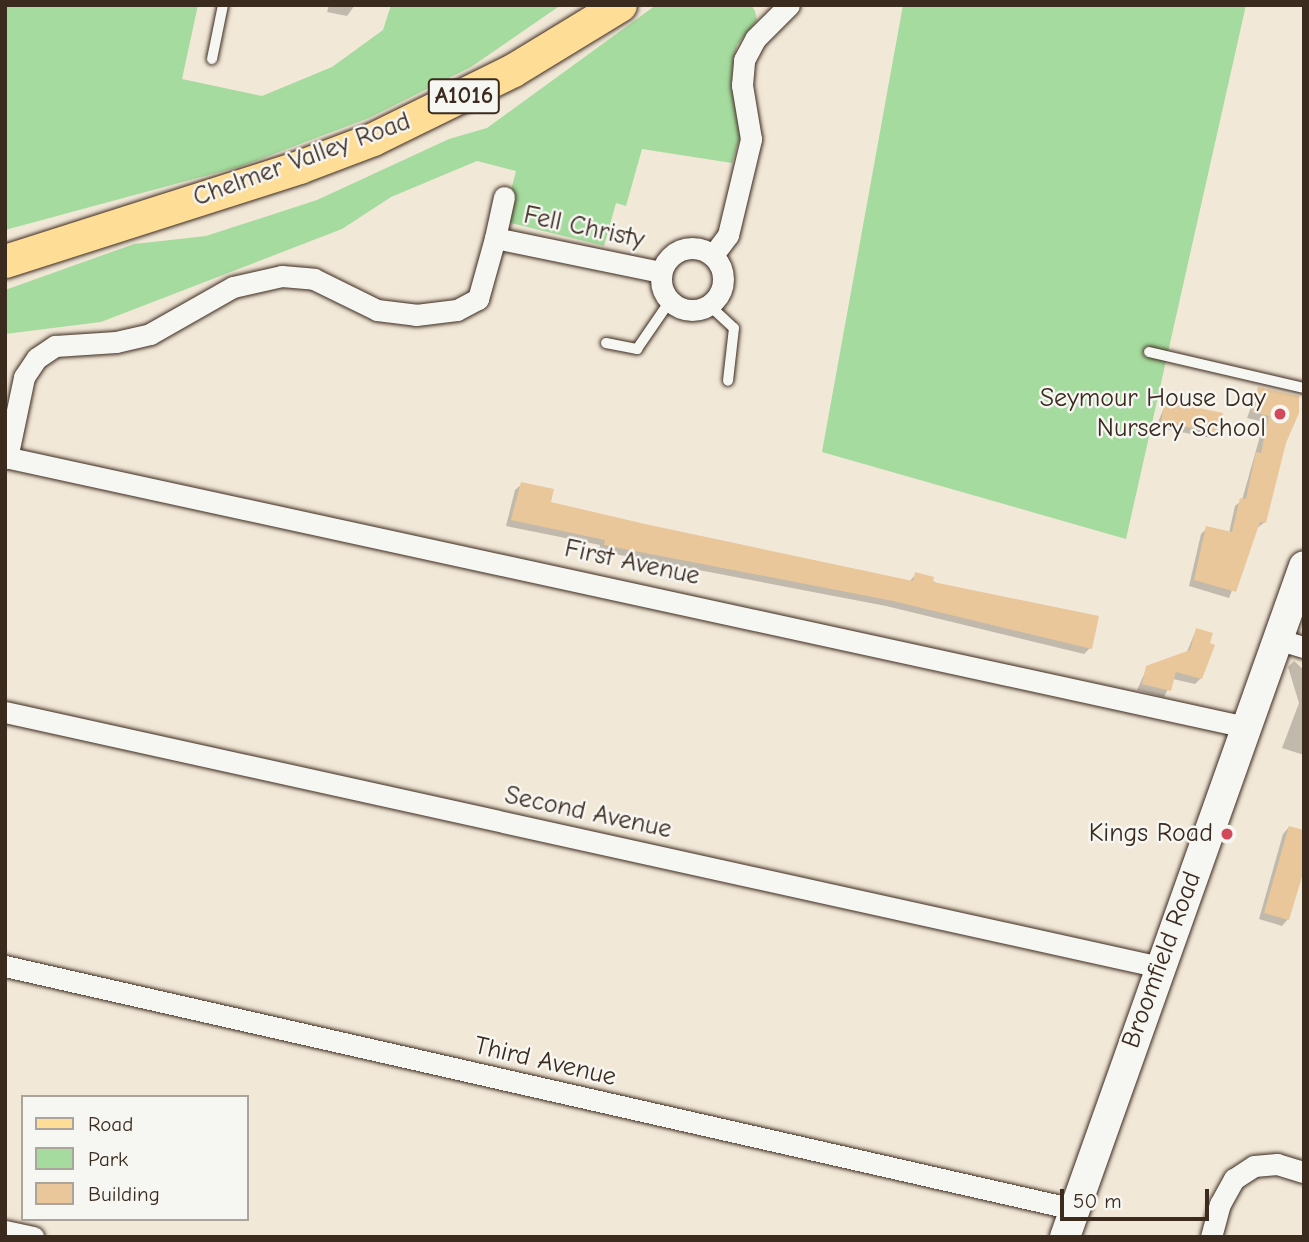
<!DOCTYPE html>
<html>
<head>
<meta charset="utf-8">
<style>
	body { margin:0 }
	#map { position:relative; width:1309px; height:1242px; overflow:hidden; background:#f2e8d8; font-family:"Comic Neue",sans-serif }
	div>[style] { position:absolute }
	.green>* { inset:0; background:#a5db9e }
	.shadow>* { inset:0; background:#0003 }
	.building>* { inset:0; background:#e9c79a }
	.roads { filter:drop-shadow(0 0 2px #3b2a1e) drop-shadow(0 0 2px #3b2a1e) }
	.service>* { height:10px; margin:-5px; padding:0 5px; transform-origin:5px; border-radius:5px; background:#f6f6f2 }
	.minor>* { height:21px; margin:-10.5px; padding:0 10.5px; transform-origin:10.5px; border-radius:10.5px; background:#f6f6f2 }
	.minor>.ring { margin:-10.5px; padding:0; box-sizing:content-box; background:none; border:21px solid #f6f6f2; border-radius:50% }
	.secondary>* { height:30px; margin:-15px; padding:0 15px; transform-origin:15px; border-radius:15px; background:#f6f6f2 }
	.primary>* { height:33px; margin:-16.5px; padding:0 16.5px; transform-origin:16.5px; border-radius:16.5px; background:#fedd96 }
	.dots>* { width:19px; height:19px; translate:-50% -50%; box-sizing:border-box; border:4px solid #f6f6f2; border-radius:50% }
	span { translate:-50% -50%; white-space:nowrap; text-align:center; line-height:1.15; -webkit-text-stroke:5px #f6f6f2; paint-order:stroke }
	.shield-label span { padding:2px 5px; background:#f6f6f2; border:2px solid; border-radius:5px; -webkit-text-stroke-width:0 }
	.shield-label { font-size:24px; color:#3b2a1e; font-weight:700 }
	.street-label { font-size:26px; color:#3b2a1e }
	.poi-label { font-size:26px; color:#3b2a1e }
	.right { translate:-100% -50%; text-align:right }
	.frame { position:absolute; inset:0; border:7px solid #3b2a1e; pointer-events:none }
	.legend { position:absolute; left:21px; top:1095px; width:228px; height:126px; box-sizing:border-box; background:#f6f6f2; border:2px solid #aba49d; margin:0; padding:9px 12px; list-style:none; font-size:21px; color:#3b2a1e }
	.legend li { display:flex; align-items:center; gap:14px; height:35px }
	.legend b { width:35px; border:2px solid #aba49d }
	.scale { position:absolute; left:1060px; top:1189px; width:149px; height:32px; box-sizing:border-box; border:4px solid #3b2a1e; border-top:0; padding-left:9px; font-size:21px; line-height:24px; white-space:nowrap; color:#3b2a1e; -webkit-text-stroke:5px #f6f6f2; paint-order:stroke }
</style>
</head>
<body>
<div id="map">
	<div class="green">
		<div style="clip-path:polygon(5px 5px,198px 5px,182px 79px,262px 96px,332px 67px,383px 30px,391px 5px,561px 5px,471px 67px,369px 118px,242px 166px,5px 230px)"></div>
		<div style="clip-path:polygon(656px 5px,751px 5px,755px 11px,757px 20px,737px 45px,733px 61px,731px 86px,740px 136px,732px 163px,642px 149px,626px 206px,616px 203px,604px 246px,503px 221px,516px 171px,477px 161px,391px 197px,342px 229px,101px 322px,5px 334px,5px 290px,134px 244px,206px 236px,317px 200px,449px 139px,487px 128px)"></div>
		<div style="clip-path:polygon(903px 5px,1246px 5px,1126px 539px,822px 452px)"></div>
	</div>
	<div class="shadow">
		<div style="clip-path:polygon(329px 5px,355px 5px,347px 16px,327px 12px)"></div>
		<div style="clip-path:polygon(1258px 389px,1284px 443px,1265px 522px,1257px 528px,1229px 598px,1189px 586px,1201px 534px,1207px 528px,1229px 533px,1235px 506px,1242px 500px,1264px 422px,1247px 418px)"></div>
		<div style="clip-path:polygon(1166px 403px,1218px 432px,1211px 438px,1156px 427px)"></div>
		<div style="clip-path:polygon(522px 484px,549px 504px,909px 582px,916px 574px,1090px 648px,1084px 654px,886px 606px,599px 551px,600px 545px,506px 526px,515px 490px)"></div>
		<div style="clip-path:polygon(1196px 630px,1201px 678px,1195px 684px,1173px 679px,1164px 697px,1137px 690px,1147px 668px,1186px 654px)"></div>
		<div style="clip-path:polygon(1294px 661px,1304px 670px,1304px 755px,1282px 748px,1299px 703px,1288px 667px)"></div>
		<div style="clip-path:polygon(1289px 827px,1288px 919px,1282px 926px,1259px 919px,1283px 834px)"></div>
	</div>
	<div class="building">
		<div style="clip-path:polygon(1258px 387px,1299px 396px,1299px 413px,1286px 443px,1266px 523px,1260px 522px,1236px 592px,1194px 580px,1206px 526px,1232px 532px,1240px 498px,1246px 499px,1256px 452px,1261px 453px,1269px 416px,1252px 412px)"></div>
		<div style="clip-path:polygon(1165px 401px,1223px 413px,1219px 433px,1161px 422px)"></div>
		<div style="clip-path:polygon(521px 482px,554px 489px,551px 502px,645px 524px,913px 581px,915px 572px,934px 577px,933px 582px,1099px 616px,1092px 649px,893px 601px,604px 545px,605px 540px,511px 520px)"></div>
		<div style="clip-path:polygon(1196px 628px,1213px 633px,1210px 643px,1215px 645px,1202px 679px,1176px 672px,1171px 691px,1142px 684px,1146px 666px,1190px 650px)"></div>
		<div style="clip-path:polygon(1289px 826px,1304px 830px,1304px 870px,1289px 920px,1264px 913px)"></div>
	</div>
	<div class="roads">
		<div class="service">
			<div style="left:212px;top:59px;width:55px;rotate:-78.5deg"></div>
			<div style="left:709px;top:305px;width:34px;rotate:43deg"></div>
			<div style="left:734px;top:328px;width:53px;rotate:96.5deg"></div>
			<div style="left:606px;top:343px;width:32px;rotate:11deg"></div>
			<div style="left:637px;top:349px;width:58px;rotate:-55.5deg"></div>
			<div style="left:1149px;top:352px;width:159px;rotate:13.1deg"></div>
		</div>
		<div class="minor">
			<div style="left:495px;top:238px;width:42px;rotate:-77.6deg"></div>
			<div class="ring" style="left:661px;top:248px;width:41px;height:41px"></div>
			<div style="left:713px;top:255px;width:25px;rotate:-53deg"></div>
			<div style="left:728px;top:235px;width:99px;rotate:-76.5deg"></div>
			<div style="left:751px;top:139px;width:55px;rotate:-99.5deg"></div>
			<div style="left:742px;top:85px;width:25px;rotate:-85deg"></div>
			<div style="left:744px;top:60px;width:24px;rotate:-62deg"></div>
			<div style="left:755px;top:39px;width:48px;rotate:-45deg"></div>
			<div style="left:5px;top:457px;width:1270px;rotate:12.27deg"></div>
			<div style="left:7px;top:458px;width:83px;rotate:-78.1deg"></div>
			<div style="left:24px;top:377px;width:23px;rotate:-56deg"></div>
			<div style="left:37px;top:358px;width:22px;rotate:-34deg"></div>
			<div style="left:55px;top:346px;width:61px;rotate:-3.8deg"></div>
			<div style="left:116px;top:342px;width:35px;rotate:-13deg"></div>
			<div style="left:150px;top:334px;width:95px;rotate:-29.5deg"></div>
			<div style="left:233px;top:287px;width:50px;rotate:-12.7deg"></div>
			<div style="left:282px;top:276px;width:32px;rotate:5deg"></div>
			<div style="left:314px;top:279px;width:70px;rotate:26.2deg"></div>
			<div style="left:377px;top:310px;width:39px;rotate:7deg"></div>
			<div style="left:416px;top:315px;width:41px;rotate:-7deg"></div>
			<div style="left:457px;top:310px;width:24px;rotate:-28deg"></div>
			<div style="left:478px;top:299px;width:63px;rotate:-74.4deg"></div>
			<div style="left:495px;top:238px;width:169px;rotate:11.6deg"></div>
			<div style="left:1277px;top:639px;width:28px;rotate:17deg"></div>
			<div style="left:5px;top:712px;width:1183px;rotate:12.45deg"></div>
			<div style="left:5px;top:966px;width:1096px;rotate:12.81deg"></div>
			<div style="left:5px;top:1231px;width:29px;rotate:12deg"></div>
			<div style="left:1211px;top:1237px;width:34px;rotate:-75deg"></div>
			<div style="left:1220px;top:1204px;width:29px;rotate:-61deg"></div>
			<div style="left:1234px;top:1179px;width:24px;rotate:-33deg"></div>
			<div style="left:1254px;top:1166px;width:23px;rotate:-5deg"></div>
			<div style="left:1277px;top:1164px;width:28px;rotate:17deg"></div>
		</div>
		<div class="secondary">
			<div style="left:1065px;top:1237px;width:712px;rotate:-70.39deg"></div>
		</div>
		<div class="primary">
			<div style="left:5px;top:261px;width:309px;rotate:-17.7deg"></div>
			<div style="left:299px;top:167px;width:79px;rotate:-20.7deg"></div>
			<div style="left:373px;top:139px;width:156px;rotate:-26.2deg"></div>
			<div style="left:513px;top:70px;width:125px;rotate:-31.3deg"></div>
		</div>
	</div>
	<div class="dots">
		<div style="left:1280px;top:414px;background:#d1495b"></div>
		<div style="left:1227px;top:834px;background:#d1495b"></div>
	</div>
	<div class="shield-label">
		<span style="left:464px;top:96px">A1016</span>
	</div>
	<div class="street-label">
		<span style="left:302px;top:160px;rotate:-20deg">Chelmer Valley Road</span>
		<span style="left:584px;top:228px;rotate:12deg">Fell Christy</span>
		<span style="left:632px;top:563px;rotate:12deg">First Avenue</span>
		<span style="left:588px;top:813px;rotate:12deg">Second Avenue</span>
		<span style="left:1162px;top:960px;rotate:-70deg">Broomfield Road</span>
		<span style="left:545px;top:1062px;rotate:13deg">Third Avenue</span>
	</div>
	<div class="poi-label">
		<span class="right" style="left:1266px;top:414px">Seymour House Day<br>Nursery School</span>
		<span class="right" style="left:1213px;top:834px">Kings Road</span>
	</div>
	<div class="frame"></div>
	<ul class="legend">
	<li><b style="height:9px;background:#fedd96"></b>Road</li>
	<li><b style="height:19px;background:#a5db9e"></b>Park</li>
	<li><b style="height:19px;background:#e9c79a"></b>Building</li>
	</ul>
	<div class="scale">50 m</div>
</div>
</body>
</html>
